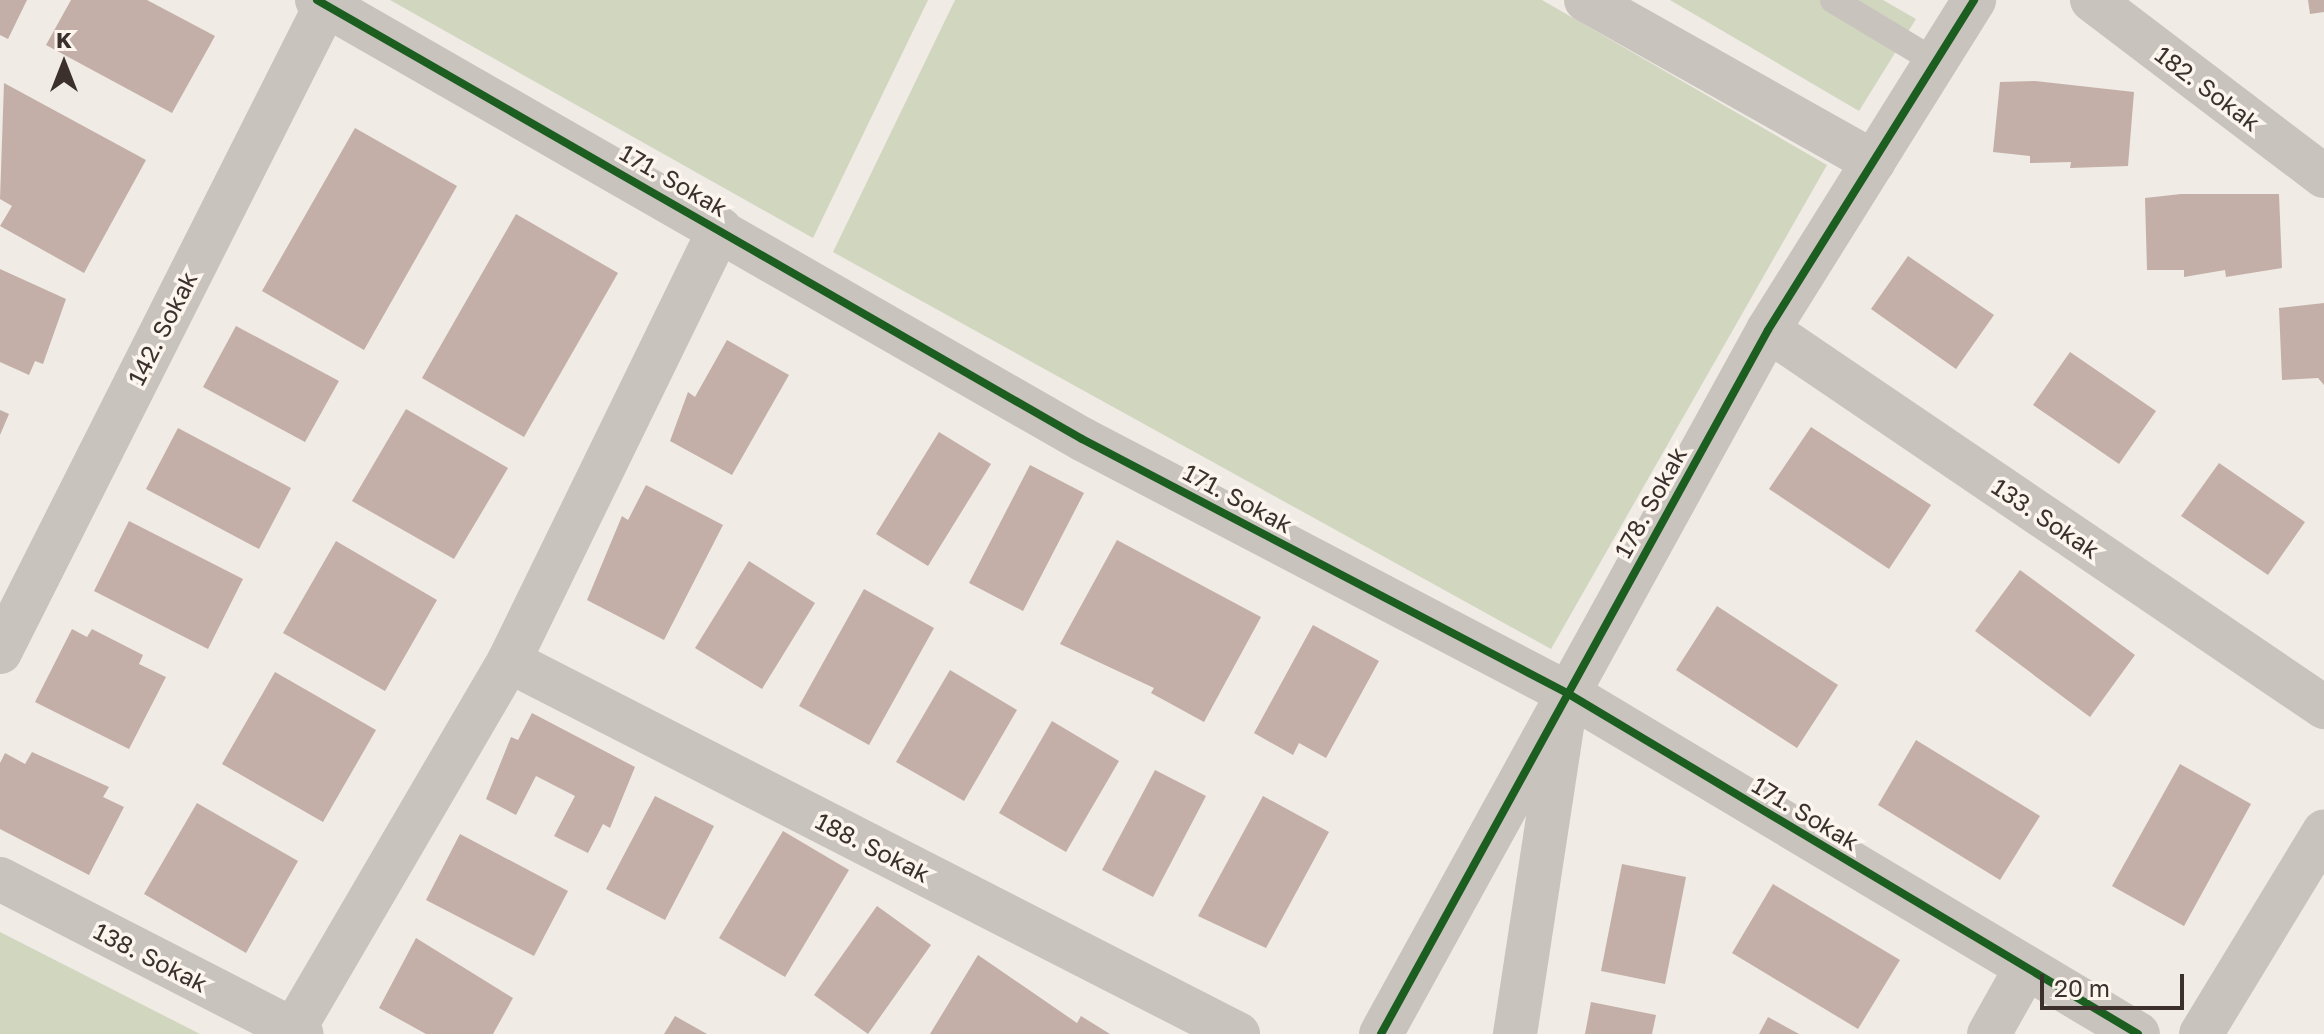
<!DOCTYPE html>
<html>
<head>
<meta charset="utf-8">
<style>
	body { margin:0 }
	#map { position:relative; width:2324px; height:1034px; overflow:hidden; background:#f0ebe5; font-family:"Golos Text",sans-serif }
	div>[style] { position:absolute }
	.green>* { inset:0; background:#d1d6bf }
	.building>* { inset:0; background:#c3afa7 }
	.service>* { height:26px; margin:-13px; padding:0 13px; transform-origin:13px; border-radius:13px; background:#c9c3be }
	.minor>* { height:44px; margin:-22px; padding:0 22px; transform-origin:22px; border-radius:22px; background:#c9c3be }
	.tertiary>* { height:44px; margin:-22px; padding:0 22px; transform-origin:22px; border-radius:22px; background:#c9c3be }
	.cycleway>* { height:8px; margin:-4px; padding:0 4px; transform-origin:4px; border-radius:4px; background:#1b5e20 }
	span { translate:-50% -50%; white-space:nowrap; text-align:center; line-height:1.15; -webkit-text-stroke:7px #fbf5ee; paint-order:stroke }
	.street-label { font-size:24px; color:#3b302b }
	.north { position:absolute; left:24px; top:24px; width:80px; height:80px; -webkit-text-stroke:6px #fbf5ee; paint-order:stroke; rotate:0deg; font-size:22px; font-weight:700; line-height:32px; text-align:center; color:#3b302b }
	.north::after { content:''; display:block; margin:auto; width:28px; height:36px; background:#3b302b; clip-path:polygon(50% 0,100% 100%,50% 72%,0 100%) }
	.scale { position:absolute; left:2040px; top:974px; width:144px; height:36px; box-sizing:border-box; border:4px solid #3b302b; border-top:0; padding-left:10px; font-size:24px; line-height:28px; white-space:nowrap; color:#3b302b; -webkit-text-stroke:6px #fbf5ee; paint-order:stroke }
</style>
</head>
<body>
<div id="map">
	<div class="green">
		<div style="clip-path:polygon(390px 0,928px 0,813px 238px)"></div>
		<div style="clip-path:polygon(955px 0,1542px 0,1827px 165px,1551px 649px,833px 252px)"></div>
		<div style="clip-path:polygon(1670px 0,1883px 0,1916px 19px,1859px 111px)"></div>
		<div style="clip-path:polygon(0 932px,200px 1034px,0 1034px)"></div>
	</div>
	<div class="building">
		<div style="clip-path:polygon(0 0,27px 0,8px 39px,0 35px)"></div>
		<div style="clip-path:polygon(71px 0,147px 0,215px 36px,172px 113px,46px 45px)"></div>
		<div style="clip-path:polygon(2308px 0,2324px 0,2324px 12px,2310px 14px)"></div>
		<div style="clip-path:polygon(2035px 81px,2134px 92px,2128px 166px,2070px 168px,2071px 162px,2030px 163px,2030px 156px,1993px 152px,2000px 82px)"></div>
		<div style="clip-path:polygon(4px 83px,146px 160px,84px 273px,0 226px,12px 206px,0 199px)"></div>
		<div style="clip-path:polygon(355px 128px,457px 186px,364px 350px,262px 291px)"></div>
		<div style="clip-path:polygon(2181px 194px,2279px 194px,2282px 268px,2226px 277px,2225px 270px,2184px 277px,2184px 270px,2147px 270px,2145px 198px)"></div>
		<div style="clip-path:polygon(516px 214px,618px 273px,524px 437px,422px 378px)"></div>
		<div style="clip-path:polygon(1908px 256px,1994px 315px,1956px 369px,1871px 309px)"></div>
		<div style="clip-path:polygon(0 269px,66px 299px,43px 364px,35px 361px,29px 375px,0 362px)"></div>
		<div style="clip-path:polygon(2324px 303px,2324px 385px,2318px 378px,2282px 380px,2279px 308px)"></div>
		<div style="clip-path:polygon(236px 326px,339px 381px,305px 442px,203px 387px)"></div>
		<div style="clip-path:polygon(727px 340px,789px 375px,732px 475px,670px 441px,688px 392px,695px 397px)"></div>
		<div style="clip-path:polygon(2070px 352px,2156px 411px,2119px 464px,2033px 405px)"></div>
		<div style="clip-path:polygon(406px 409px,508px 468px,454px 559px,352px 501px)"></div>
		<div style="clip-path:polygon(0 410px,9px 414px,0 435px)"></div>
		<div style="clip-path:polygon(1811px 427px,1931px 505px,1889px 569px,1769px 489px)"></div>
		<div style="clip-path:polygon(178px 428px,291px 488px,259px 549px,146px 489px)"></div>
		<div style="clip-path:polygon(939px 432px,991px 464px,928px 566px,876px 534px)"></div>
		<div style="clip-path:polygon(2219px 463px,2305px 522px,2268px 575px,2181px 516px)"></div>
		<div style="clip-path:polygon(1030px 465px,1084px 493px,1023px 611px,969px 583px)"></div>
		<div style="clip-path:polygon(646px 485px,723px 525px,664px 640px,587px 600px,622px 516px,628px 520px)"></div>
		<div style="clip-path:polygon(129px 521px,243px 579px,208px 649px,94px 591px)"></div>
		<div style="clip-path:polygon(1117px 540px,1261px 617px,1204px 722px,1151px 693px,1154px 688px,1060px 644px)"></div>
		<div style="clip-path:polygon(336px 541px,437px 600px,385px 691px,283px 633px)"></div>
		<div style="clip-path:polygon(749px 561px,815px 603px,762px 689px,695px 648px)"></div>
		<div style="clip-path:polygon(2020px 570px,2135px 655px,2090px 717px,1975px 631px)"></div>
		<div style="clip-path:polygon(864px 589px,934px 628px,869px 745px,799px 706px)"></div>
		<div style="clip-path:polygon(1717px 606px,1838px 685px,1797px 748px,1676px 670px)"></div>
		<div style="clip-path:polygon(1313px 625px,1379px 661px,1326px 758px,1299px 743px,1293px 755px,1254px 733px)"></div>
		<div style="clip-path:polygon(72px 629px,87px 637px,92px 629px,143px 655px,139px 664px,166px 677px,129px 749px,35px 702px)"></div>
		<div style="clip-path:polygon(950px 670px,1017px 710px,964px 801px,896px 762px)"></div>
		<div style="clip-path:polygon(275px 672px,376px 730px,323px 822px,222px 764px)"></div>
		<div style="clip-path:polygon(532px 713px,635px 767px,610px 828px,603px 824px,588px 853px,554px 836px,575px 796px,536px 776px,516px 815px,486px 799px,511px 737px,518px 740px)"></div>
		<div style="clip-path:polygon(1052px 721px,1119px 761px,1066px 852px,999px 813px)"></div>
		<div style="clip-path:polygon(1916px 740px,2040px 816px,2000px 880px,1878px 805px)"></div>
		<div style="clip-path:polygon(32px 752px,109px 787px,103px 797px,124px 807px,89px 875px,0 829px,0 763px,5px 753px,25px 764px)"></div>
		<div style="clip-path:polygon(2180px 764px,2251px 804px,2184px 926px,2112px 886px)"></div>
		<div style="clip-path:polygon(1155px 770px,1206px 796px,1153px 897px,1102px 870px)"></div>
		<div style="clip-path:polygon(655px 796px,714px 826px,665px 920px,606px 889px)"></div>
		<div style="clip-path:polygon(1263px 796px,1329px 832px,1266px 948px,1198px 916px)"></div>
		<div style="clip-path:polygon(197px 803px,298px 861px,246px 953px,144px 894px)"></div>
		<div style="clip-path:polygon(783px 831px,849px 870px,785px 977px,719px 938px)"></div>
		<div style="clip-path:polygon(460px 834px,568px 891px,534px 956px,426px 900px)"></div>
		<div style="clip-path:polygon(1622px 864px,1686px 877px,1665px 984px,1601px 971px)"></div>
		<div style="clip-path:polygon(1773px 884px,1900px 960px,1858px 1029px,1732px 953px)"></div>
		<div style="clip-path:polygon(877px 906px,931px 945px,868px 1034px,814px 995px)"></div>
		<div style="clip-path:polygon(416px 938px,513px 998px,493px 1034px,426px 1034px,379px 1008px)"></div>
		<div style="clip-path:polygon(978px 955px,1077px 1023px,1081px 1016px,1110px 1034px,930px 1034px)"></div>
		<div style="clip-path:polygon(1591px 1002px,1656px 1015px,1652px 1034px,1585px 1034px)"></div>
		<div style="clip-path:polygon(675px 1016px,707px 1034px,664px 1034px)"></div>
		<div style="clip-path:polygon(1768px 1017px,1799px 1034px,1759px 1034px)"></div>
	</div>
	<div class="service">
		<div style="left:1833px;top:0;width:120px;rotate:31deg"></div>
	</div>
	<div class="minor">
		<div style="left:1586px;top:0;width:330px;rotate:29.4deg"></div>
		<div style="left:2092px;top:0;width:291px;rotate:37.2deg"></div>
		<div style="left:1768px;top:330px;width:672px;rotate:34.14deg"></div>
		<div style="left:509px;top:661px;width:819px;rotate:27.1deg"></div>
		<div style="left:291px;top:1034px;width:432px;rotate:-59.7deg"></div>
		<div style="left:509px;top:661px;width:481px;rotate:-64deg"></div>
		<div style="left:1515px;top:1034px;width:345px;rotate:-81.3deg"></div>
		<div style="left:1567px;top:693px;width:665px;rotate:30.85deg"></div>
		<div style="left:1989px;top:1034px;width:76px;rotate:-60.7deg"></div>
		<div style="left:2201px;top:1034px;width:237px;rotate:-58.7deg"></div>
	</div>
	<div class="tertiary">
		<div style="left:317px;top:0;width:882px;rotate:29.85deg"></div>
		<div style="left:1082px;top:439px;width:547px;rotate:27.64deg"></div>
		<div style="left:0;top:652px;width:724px;rotate:-63.26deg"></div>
		<div style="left:0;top:879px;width:339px;rotate:27.2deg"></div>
		<div style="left:1381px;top:1034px;width:803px;rotate:-61.2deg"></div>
		<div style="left:1768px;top:330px;width:389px;rotate:-58deg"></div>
	</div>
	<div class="cycleway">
		<div style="left:317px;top:0;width:882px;rotate:29.85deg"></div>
		<div style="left:1082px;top:439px;width:547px;rotate:27.64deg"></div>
		<div style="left:1567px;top:693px;width:665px;rotate:30.85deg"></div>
		<div style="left:1381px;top:1034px;width:803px;rotate:-61.2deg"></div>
		<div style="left:1768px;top:330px;width:389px;rotate:-58deg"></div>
	</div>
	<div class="street-label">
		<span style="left:2208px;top:88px;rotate:37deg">182. Sokak</span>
		<span style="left:674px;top:180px;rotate:30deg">171. Sokak</span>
		<span style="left:162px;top:328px;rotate:-63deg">142. Sokak</span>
		<span style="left:1238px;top:498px;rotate:28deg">171. Sokak</span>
		<span style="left:1650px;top:502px;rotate:-61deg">178. Sokak</span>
		<span style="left:2046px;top:518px;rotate:34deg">133. Sokak</span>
		<span style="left:1806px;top:813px;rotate:31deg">171. Sokak</span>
		<span style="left:873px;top:847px;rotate:27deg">188. Sokak</span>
		<span style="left:151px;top:957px;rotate:27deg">138. Sokak</span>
	</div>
	<div class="north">K</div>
	<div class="scale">20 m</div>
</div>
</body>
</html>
